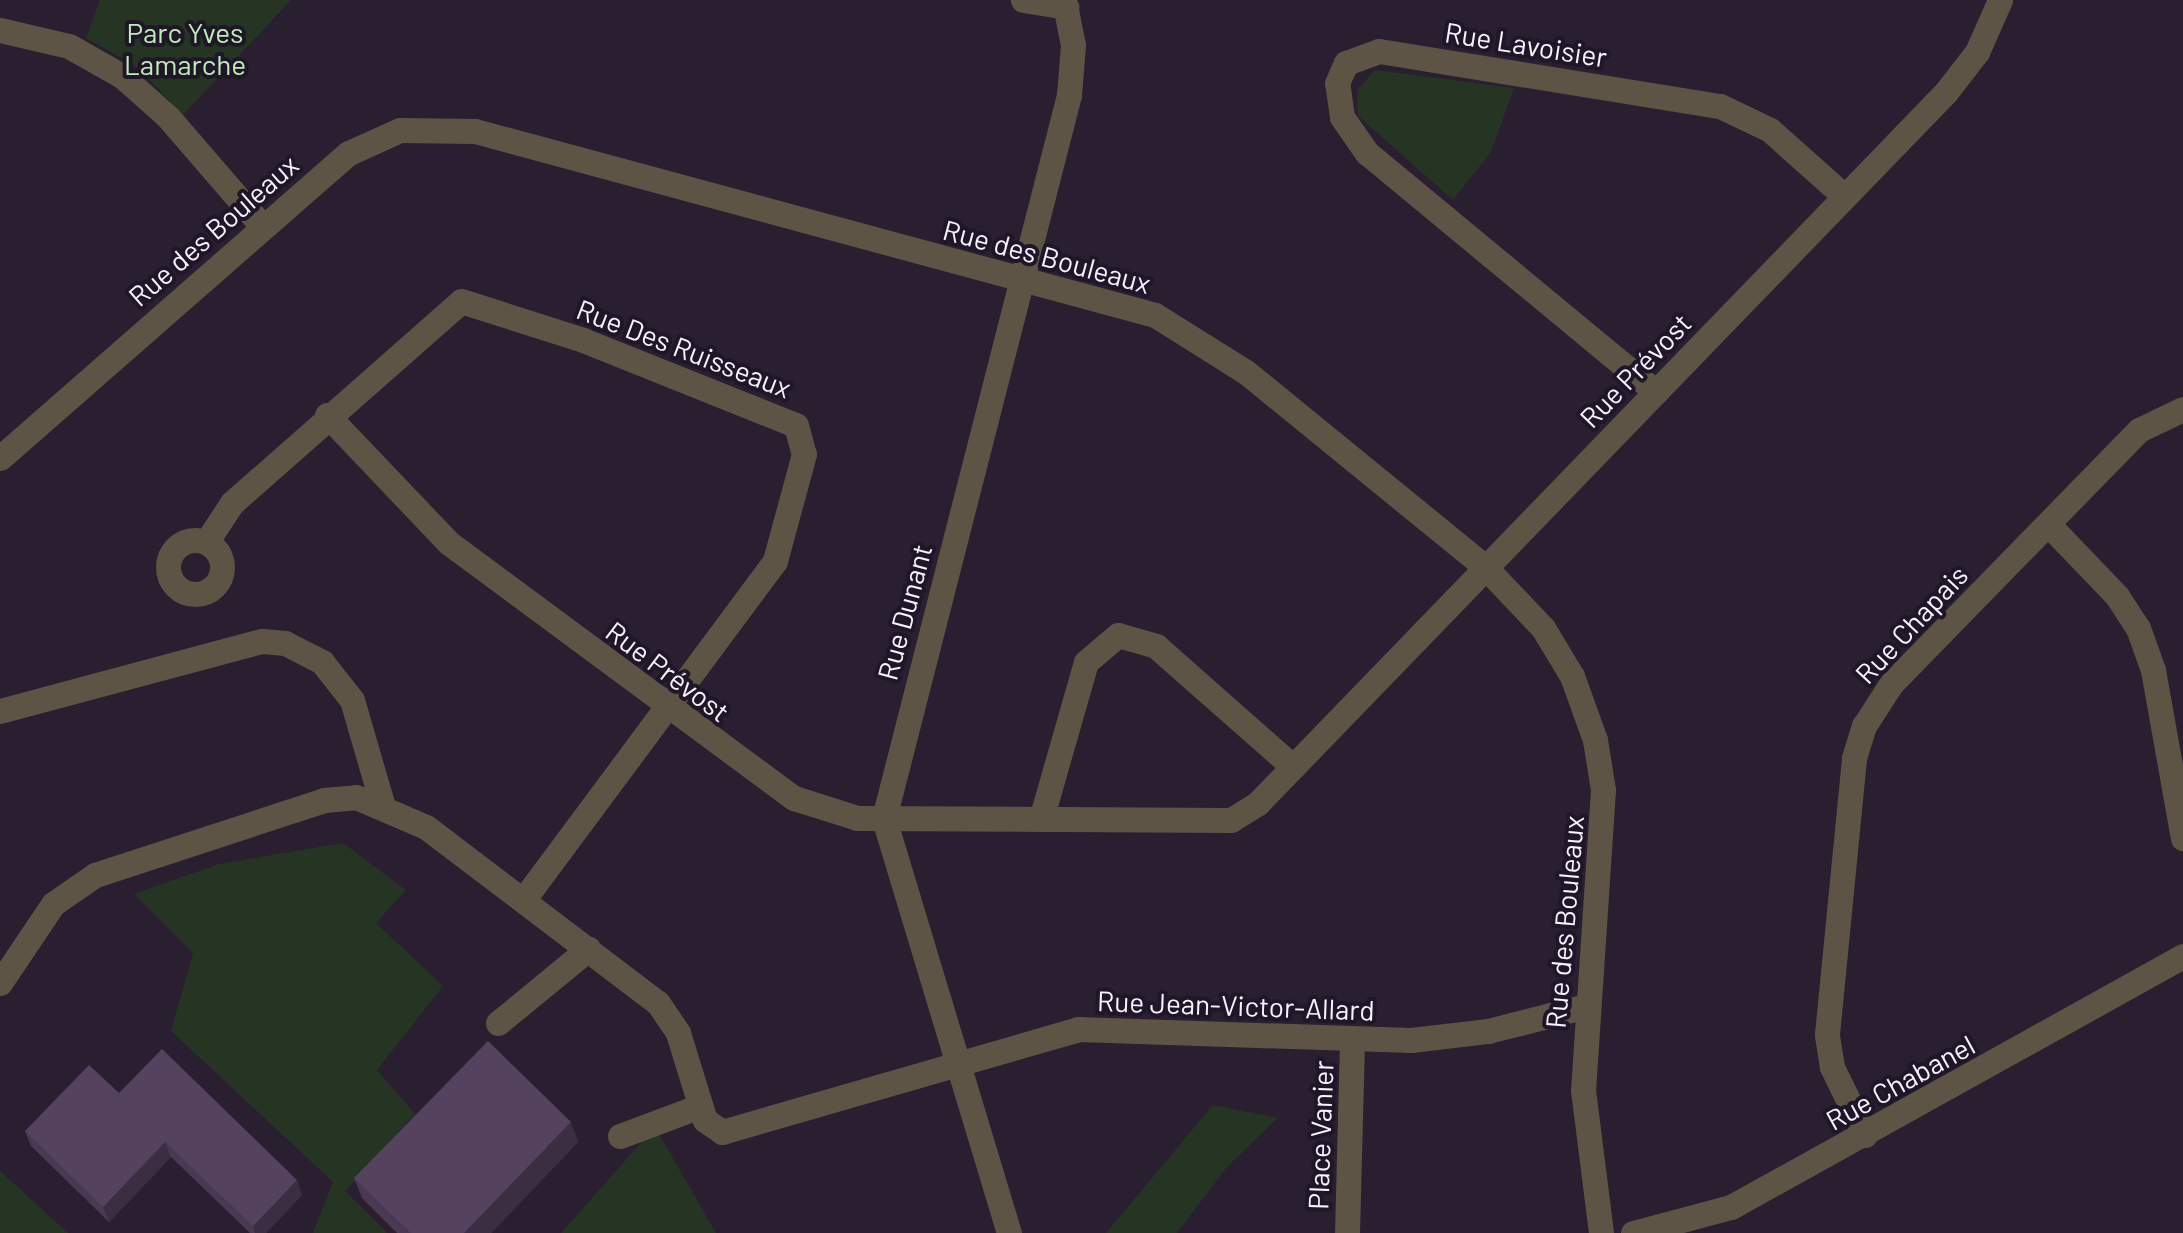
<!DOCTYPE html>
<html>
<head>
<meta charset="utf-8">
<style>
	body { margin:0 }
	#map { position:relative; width:2183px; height:1233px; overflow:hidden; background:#291f31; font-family:Barlow,sans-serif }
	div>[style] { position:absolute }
	.green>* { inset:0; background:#253423 }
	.minor>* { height:25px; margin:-12.5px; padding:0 12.5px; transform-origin:12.5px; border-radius:12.5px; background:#5d5446 }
	.minor>.ring { margin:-12.5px; padding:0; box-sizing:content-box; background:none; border:25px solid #5d5446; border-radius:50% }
	.wall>* { inset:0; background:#493952 }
	.shaded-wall>* { inset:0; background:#3c2e42 }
	.building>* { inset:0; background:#55425f }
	span { translate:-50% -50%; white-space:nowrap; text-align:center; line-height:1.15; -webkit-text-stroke:8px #1f1627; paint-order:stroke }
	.park-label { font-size:28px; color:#bfedb9 }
	.street-label { font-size:28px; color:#f8f1fe }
</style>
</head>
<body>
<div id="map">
	<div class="green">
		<div style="clip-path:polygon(100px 0,291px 0,183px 115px,136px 66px,86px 38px)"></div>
		<div style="clip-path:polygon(1375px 70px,1514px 88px,1491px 152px,1453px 200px,1358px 116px,1357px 90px)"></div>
		<div style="clip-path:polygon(343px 843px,406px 890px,376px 923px,443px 986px,377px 1070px,415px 1114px,345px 1191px,387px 1233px,313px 1233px,333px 1182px,171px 1031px,193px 953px,134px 894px,219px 864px)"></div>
		<div style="clip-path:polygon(1213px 1105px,1278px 1118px,1227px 1167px,1177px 1233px,1106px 1233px)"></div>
		<div style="clip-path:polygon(655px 1127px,716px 1233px,561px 1233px)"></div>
		<div style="clip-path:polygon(0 1171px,68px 1233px,0 1233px)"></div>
	</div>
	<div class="minor">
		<div style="left:1023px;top:0;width:44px;rotate:9.2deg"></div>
		<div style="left:0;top:30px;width:71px;rotate:13.1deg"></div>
		<div style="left:69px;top:46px;width:61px;rotate:29.5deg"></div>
		<div style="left:122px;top:76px;width:62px;rotate:41.7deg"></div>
		<div style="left:168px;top:117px;width:144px;rotate:49.2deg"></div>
		<div style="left:1656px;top:392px;width:375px;rotate:-140.4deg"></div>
		<div style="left:1367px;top:153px;width:44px;rotate:-124.8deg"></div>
		<div style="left:1342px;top:117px;width:34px;rotate:-98deg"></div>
		<div style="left:1337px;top:83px;width:22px;rotate:-66deg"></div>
		<div style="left:1346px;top:63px;width:35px;rotate:-20deg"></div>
		<div style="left:1379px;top:51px;width:345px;rotate:9.2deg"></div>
		<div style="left:1720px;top:106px;width:55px;rotate:25.6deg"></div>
		<div style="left:1770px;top:130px;width:99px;rotate:41.7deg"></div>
		<div style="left:327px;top:415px;width:177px;rotate:46.4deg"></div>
		<div style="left:449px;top:543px;width:429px;rotate:36.5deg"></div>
		<div style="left:794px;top:798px;width:66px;rotate:17.6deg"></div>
		<div style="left:857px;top:818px;width:374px;rotate:0.3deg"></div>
		<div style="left:1231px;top:820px;width:32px;rotate:-32deg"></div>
		<div style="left:1258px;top:803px;width:989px;rotate:-45.94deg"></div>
		<div style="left:1946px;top:92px;width:51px;rotate:-52.2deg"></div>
		<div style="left:1977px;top:52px;width:57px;rotate:-66.1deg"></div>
		<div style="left:0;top:458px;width:463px;rotate:-41.2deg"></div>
		<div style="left:349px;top:153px;width:56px;rotate:-24.3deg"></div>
		<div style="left:400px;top:130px;width:75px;rotate:0.8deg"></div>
		<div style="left:475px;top:131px;width:704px;rotate:15.14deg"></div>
		<div style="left:1155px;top:315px;width:107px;rotate:32.1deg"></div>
		<div style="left:1246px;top:372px;width:310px;rotate:39.2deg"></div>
		<div style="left:1486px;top:568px;width:83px;rotate:46.5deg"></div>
		<div style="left:1543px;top:628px;width:56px;rotate:58.9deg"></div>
		<div style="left:1572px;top:676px;width:68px;rotate:70.2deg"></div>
		<div style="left:1595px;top:740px;width:51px;rotate:80.9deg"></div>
		<div style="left:1603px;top:790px;width:301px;rotate:93.8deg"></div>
		<div style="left:1583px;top:1090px;width:144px;rotate:82.8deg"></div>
		<div style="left:2048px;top:524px;width:100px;rotate:46.2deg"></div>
		<div style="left:2117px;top:596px;width:38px;rotate:57deg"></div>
		<div style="left:2138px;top:628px;width:45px;rotate:70.3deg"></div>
		<div style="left:2153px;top:670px;width:171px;rotate:79.9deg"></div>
		<div class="ring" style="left:168px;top:540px;width:29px;height:29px"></div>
		<div style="left:207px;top:541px;width:45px;rotate:-56.7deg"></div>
		<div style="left:232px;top:503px;width:305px;rotate:-41.4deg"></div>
		<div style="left:461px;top:301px;width:128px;rotate:17.7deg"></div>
		<div style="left:583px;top:340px;width:229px;rotate:21.8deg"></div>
		<div style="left:796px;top:425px;width:30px;rotate:75deg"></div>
		<div style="left:804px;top:454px;width:111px;rotate:105.2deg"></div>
		<div style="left:775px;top:561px;width:422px;rotate:126.6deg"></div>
		<div style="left:0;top:711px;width:271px;rotate:-15deg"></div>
		<div style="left:262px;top:641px;width:23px;rotate:5deg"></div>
		<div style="left:285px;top:643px;width:42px;rotate:27.2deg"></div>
		<div style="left:322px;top:662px;width:48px;rotate:51.7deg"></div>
		<div style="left:352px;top:700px;width:107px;rotate:73.8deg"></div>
		<div style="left:1041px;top:819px;width:163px;rotate:-74deg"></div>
		<div style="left:1086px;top:662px;width:42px;rotate:-40.2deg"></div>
		<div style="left:1118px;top:635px;width:40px;rotate:16deg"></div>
		<div style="left:1156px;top:646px;width:181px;rotate:41.4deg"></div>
		<div style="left:0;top:983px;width:95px;rotate:-56.1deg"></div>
		<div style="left:53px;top:904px;width:51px;rotate:-34.6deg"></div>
		<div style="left:95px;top:875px;width:241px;rotate:-18.1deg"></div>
		<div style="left:324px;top:800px;width:32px;rotate:-5deg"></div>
		<div style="left:356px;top:797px;width:76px;rotate:23.2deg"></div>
		<div style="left:426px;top:827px;width:291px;rotate:37.2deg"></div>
		<div style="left:658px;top:1003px;width:36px;rotate:56deg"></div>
		<div style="left:678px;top:1033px;width:91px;rotate:72.8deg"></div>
		<div style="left:705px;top:1120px;width:21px;rotate:35deg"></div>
		<div style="left:722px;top:1132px;width:371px;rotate:-16.1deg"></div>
		<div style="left:1078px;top:1029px;width:333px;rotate:1.9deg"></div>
		<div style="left:1411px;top:1040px;width:78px;rotate:-6.7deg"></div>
		<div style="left:1488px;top:1031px;width:102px;rotate:-14.2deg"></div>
		<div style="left:498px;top:1023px;width:117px;rotate:-39.4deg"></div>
		<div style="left:1865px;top:1135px;width:76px;rotate:-115.9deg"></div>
		<div style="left:1832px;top:1067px;width:33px;rotate:-99deg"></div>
		<div style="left:1827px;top:1034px;width:277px;rotate:-84.4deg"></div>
		<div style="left:1854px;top:758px;width:34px;rotate:-73deg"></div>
		<div style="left:1864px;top:726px;width:50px;rotate:-57.3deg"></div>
		<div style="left:1891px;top:684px;width:355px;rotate:-45.7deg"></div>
		<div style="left:2139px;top:430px;width:49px;rotate:-25.5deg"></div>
		<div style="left:620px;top:1136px;width:85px;rotate:-20.6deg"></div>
		<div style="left:1009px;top:1233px;width:433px;rotate:-106.8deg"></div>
		<div style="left:884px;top:818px;width:746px;rotate:-75.65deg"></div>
		<div style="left:1069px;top:95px;width:50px;rotate:-85.4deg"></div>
		<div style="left:1073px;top:45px;width:46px;rotate:-101.3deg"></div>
		<div style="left:1347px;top:1233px;width:193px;rotate:-88.5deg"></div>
		<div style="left:1633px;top:1233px;width:101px;rotate:-14.9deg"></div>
		<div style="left:1731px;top:1207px;width:517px;rotate:-29.04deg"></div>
	</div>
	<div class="wall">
		<div style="clip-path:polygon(119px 1093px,302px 1195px,266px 1233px,250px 1233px,171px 1157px,109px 1222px,31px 1146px,25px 1131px)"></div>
		<div style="clip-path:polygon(578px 1142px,491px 1233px,397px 1233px,362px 1198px,354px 1178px)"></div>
	</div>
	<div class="shaded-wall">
		<div style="clip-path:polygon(571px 1122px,578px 1142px,491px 1233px,464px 1233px)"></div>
		<div style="clip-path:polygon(165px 1142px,171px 1157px,109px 1222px,103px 1207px)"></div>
		<div style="clip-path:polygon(297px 1180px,302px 1195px,266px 1233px,255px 1233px,253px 1226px)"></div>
	</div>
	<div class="building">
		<div style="clip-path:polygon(488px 1041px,571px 1122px,464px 1233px,411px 1233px,354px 1178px)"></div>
		<div style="clip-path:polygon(162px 1049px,297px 1180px,253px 1226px,165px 1142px,103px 1207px,25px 1131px,89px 1065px,119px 1093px)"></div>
	</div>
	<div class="park-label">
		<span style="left:185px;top:48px">Parc Yves<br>Lamarche</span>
	</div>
	<div class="street-label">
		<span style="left:1526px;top:44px;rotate:9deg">Rue Lavoisier</span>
		<span style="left:213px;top:230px;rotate:-41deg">Rue des Bouleaux</span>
		<span style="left:1047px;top:256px;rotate:15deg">Rue des Bouleaux</span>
		<span style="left:684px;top:348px;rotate:21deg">Rue Des Ruisseaux</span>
		<span style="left:1635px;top:370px;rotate:-46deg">Rue Prévost</span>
		<span style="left:904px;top:612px;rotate:-75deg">Rue Dunant</span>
		<span style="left:1911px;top:624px;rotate:-47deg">Rue Chapais</span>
		<span style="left:668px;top:671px;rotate:37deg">Rue Prévost</span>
		<span style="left:1564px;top:922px;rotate:-85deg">Rue des Bouleaux</span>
		<span style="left:1236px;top:1005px;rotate:2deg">Rue Jean-Victor-Allard</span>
		<span style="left:1900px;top:1082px;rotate:-29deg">Rue Chabanel</span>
		<span style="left:1320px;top:1135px;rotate:-88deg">Place Vanier</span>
	</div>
</div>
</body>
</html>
